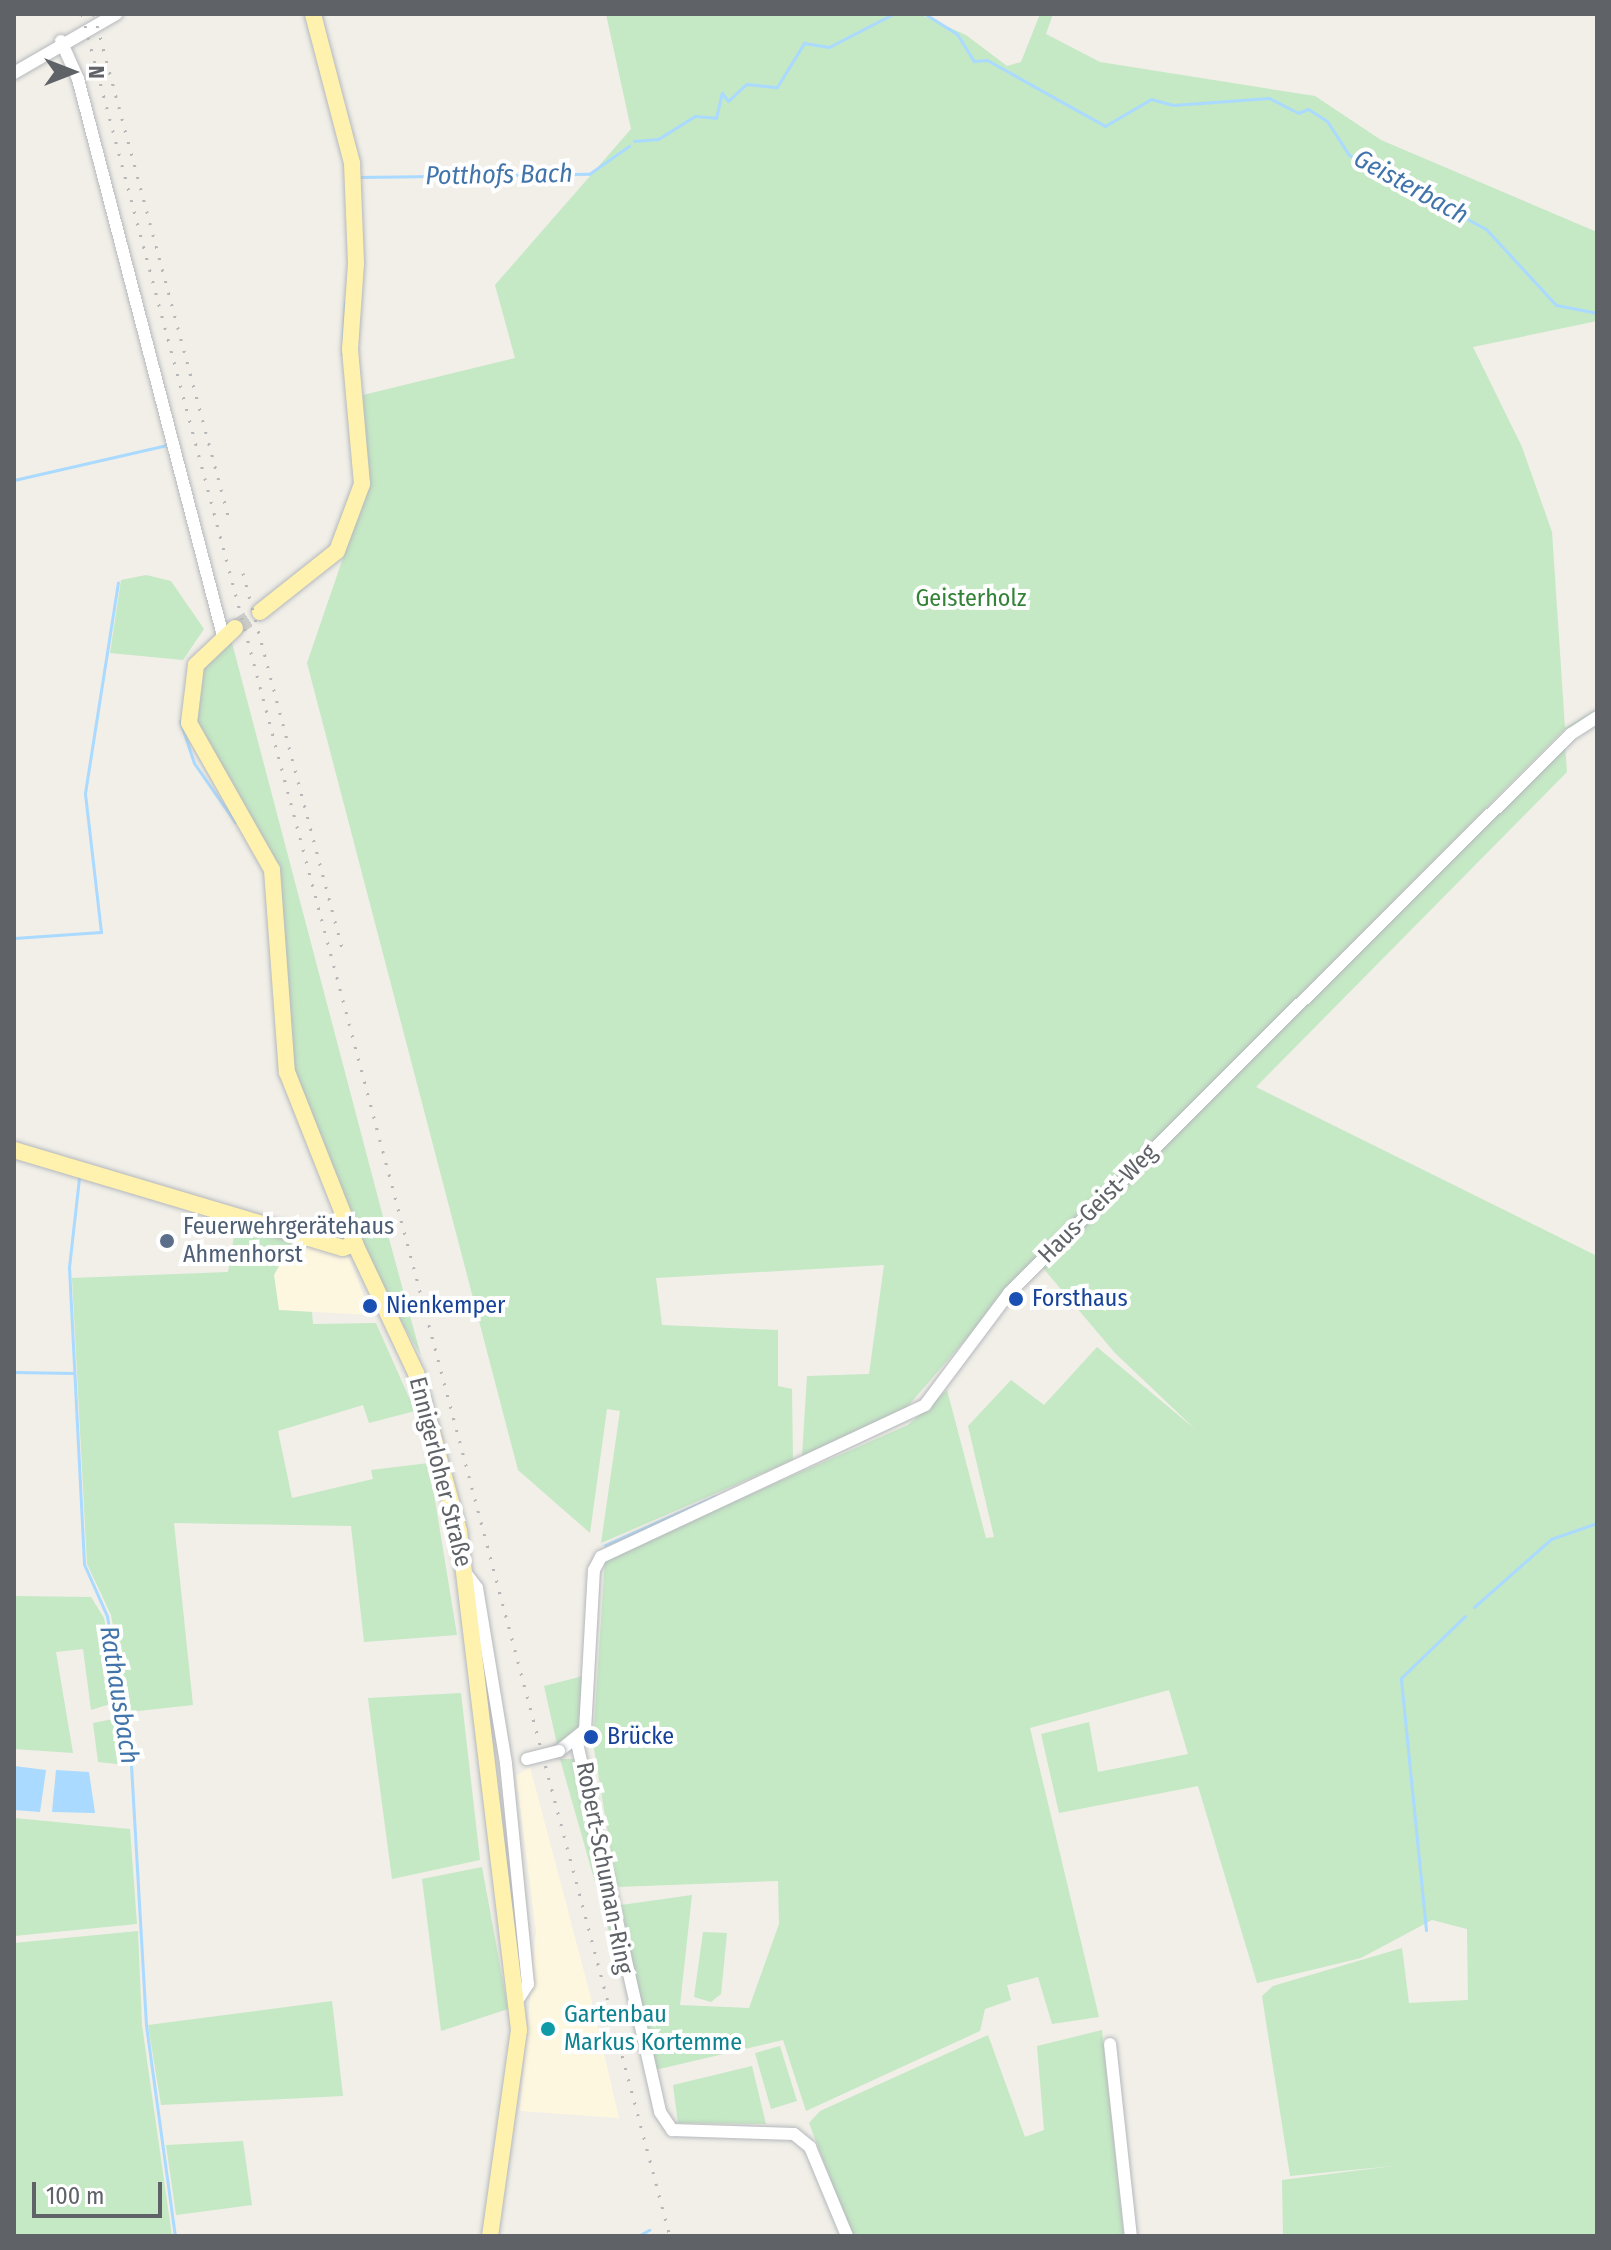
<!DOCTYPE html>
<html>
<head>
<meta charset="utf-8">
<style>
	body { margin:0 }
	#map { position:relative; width:1611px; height:2250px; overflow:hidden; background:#f1efe8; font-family:"Fira Sans Condensed",sans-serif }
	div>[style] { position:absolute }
	.commercial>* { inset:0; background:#fef7e0 }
	.green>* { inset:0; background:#c5e8c5 }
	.water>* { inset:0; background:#aadaff }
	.stream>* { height:3px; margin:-1.5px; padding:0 1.5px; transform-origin:1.5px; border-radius:1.5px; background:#aadaff }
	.major-tunnel>* { height:16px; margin-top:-8px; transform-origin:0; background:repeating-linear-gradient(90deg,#ccccc8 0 16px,transparent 0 24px) }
	.roads { filter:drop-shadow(0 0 2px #b5b8bc) drop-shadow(0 0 2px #b5b8bc) }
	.minor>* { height:12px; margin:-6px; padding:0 6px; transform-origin:6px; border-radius:6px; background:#fff }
	.major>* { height:16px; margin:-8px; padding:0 8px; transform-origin:8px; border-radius:8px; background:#fff2af }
	.rail>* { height:3px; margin-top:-1.5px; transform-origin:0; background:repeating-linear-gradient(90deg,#b6b7b8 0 2px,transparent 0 12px) }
	.bridges { filter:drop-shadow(0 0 2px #b5b8bc) drop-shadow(0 0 2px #b5b8bc) }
	.minor-bridge>* { height:12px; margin:-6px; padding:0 6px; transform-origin:6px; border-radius:6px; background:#fff }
	.dots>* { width:22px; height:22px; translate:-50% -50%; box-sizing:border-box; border:4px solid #fff; border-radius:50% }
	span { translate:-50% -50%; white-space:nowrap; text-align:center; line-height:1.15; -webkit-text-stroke:8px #fff; paint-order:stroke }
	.park-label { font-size:24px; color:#348238 }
	.street-label { font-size:24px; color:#5f6368 }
	.service-label { font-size:24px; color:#4e5e75 }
	.left { translate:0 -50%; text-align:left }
	.transit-label { font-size:24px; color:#164399 }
	.culture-label { font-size:24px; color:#0d838f }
	.water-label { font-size:26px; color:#4174aa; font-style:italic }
	.frame { position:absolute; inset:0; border:16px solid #5f6368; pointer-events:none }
	.north { position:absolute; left:32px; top:32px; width:80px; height:80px; -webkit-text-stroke:6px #fff; paint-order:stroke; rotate:90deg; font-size:22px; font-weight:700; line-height:32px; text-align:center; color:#5f6368 }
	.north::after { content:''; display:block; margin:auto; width:28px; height:36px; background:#5f6368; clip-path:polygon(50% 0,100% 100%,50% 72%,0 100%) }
	.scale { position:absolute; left:32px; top:2182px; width:130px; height:36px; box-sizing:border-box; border:4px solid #5f6368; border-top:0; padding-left:10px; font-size:24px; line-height:28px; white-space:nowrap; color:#5f6368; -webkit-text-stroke:6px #fff; paint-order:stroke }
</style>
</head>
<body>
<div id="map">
	<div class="commercial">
		<div style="clip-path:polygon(293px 1240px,349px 1258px,371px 1315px,279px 1310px,274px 1276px)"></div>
		<div style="clip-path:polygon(530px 1767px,591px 1998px,619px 2118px,520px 2111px,536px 1931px,516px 1776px)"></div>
	</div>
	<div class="green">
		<div style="clip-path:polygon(606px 14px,919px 14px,966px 35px,1007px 66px,1021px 62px,1040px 14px,1053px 14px,1046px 34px,1100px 62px,1315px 96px,1381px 140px,1597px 232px,1597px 321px,1473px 347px,1522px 447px,1552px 532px,1565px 728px,1597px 709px,1597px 722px,1565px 729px,1031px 1264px,901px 1414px,802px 1456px,807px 1376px,869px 1374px,884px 1265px,656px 1278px,662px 1325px,778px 1330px,778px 1386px,792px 1389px,793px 1460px,601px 1543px,620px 1411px,607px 1409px,590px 1533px,518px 1470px,307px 663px,368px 485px,363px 395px,515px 358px,495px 285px,631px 129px)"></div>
		<div style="clip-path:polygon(146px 575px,171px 581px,204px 629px,183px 660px,110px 653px,121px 580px)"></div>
		<div style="clip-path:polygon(231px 639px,382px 1213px,421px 1356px,381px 1286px,296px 1079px,285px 1018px,281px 880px,271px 851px,194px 721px,201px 666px)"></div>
		<div style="clip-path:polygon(1565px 745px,1567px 772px,1256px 1087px,1597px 1256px,1597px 2236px,1283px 2236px,1282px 2180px,1393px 2166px,1290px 2176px,1262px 1996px,1273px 1986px,1402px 1948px,1409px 2003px,1468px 2000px,1467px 1929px,1432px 1920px,1361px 1958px,1257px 1983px,1198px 1786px,1059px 1813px,1041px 1734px,1089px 1722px,1098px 1772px,1188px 1754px,1169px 1690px,1030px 1728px,1099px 2017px,1052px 2024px,1038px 1977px,1007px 1985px,1011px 2000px,985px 2009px,980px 2031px,806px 2111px,783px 2040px,655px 2070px,621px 1905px,692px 1895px,680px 2005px,749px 2008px,779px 1924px,778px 1881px,617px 1887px,593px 1743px,605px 1558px,908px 1425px,947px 1390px,986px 1538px,994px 1537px,968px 1426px,1011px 1380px,1044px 1405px,1097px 1347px,1196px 1430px,1115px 1353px,1043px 1268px)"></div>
		<div style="clip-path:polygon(236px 1224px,293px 1240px,274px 1275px,279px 1310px,312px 1312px,313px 1324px,376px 1323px,415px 1411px,369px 1423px,363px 1405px,278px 1431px,292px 1498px,373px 1479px,371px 1470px,429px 1463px,457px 1635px,364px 1642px,351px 1526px,174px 1523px,193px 1705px,129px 1712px,111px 1615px,87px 1564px,72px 1278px,228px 1272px)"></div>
		<div style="clip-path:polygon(14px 1596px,91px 1597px,104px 1618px,120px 1701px,91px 1710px,83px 1649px,56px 1652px,73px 1753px,14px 1749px)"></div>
		<div style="clip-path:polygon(583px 1676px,580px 1729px,557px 1744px,544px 1686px)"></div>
		<div style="clip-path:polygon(461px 1693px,480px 1860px,392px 1879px,368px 1698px)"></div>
		<div style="clip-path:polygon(123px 1717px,126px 1765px,98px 1762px,93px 1723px)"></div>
		<div style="clip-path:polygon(560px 1759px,576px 1759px,583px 1780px,619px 1967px)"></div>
		<div style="clip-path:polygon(14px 1818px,130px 1829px,137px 1924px,14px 1936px)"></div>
		<div style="clip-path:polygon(482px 1867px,508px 2009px,441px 2031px,422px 1879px)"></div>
		<div style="clip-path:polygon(138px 1931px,142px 2025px,172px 2236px,14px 2236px,14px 1943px)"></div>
		<div style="clip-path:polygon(703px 1932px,727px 1933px,721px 1994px,711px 2002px,694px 1997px)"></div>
		<div style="clip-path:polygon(332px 2001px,343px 2096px,161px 2105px,148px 2025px)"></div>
		<div style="clip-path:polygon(1102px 2030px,1124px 2236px,852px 2236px,809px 2123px,820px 2111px,988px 2035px,1025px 2137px,1044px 2130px,1037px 2046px)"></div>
		<div style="clip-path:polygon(780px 2046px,797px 2101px,771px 2109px,755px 2053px)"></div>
		<div style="clip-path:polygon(752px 2066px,766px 2124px,678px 2123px,673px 2085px)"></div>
		<div style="clip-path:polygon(243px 2141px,252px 2205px,176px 2215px,166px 2145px)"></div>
	</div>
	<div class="water">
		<div style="clip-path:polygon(14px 1766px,46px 1770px,40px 1812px,14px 1810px)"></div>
		<div style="clip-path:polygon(56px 1770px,89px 1772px,95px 1813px,52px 1812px)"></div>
	</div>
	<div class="stream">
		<div style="left:925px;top:14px;width:38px;rotate:32deg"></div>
		<div style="left:957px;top:34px;width:32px;rotate:58deg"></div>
		<div style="left:974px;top:61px;width:13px;rotate:-4deg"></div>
		<div style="left:987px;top:60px;width:135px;rotate:29.2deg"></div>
		<div style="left:1105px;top:126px;width:53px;rotate:-30.4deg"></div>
		<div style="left:1151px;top:99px;width:23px;rotate:15deg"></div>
		<div style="left:1173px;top:105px;width:96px;rotate:-4.2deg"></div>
		<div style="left:1269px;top:98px;width:33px;rotate:27deg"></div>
		<div style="left:1298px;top:113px;width:11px;rotate:-22deg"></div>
		<div style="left:1308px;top:109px;width:22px;rotate:32deg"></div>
		<div style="left:1327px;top:121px;width:40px;rotate:57.1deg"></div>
		<div style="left:1349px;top:155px;width:156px;rotate:28.4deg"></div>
		<div style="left:1486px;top:229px;width:103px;rotate:47.4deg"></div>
		<div style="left:1556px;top:305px;width:42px;rotate:11deg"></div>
		<div style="left:634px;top:141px;width:24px;rotate:-5deg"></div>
		<div style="left:658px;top:139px;width:44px;rotate:-31.9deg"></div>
		<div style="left:695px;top:116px;width:21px;rotate:5deg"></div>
		<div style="left:716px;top:118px;width:26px;rotate:-77deg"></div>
		<div style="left:722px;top:93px;width:10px;rotate:53deg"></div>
		<div style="left:728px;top:101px;width:25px;rotate:-43deg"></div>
		<div style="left:746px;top:84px;width:31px;rotate:6deg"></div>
		<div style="left:777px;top:87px;width:52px;rotate:-58.5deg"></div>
		<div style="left:804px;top:43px;width:25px;rotate:9deg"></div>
		<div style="left:829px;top:47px;width:72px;rotate:-27.3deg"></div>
		<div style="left:360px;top:177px;width:229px;rotate:-0.8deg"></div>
		<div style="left:589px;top:174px;width:49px;rotate:-35deg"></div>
		<div style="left:342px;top:354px;width:52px;rotate:-86.7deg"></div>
		<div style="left:14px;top:480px;width:157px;rotate:-12.9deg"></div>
		<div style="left:180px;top:721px;width:44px;rotate:71.6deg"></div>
		<div style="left:194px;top:763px;width:72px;rotate:55.2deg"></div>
		<div style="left:14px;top:938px;width:87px;rotate:-3.9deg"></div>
		<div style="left:101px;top:932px;width:140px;rotate:-96.6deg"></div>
		<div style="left:85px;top:793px;width:213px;rotate:-81.1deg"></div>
		<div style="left:79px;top:1178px;width:90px;rotate:96.4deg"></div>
		<div style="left:69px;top:1267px;width:297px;rotate:87.1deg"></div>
		<div style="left:84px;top:1564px;width:57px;rotate:66.1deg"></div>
		<div style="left:107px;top:1616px;width:151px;rotate:80.8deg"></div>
		<div style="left:131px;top:1765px;width:260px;rotate:86.7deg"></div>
		<div style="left:146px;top:2025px;width:213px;rotate:82.2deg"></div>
		<div style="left:14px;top:1372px;width:60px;rotate:1deg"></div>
		<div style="left:605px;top:1545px;width:121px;rotate:-23.8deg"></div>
		<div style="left:1474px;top:1607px;width:103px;rotate:-41.4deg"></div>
		<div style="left:1551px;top:1539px;width:49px;rotate:-19.2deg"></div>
		<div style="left:1426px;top:1930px;width:253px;rotate:-95.7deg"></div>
		<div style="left:1401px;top:1678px;width:89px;rotate:-44.1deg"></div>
		<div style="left:638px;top:2236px;width:13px;rotate:-29deg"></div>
	</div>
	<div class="major-tunnel">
		<div style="left:235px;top:628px;width:30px;rotate:-33deg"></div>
	</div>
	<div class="roads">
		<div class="minor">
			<div style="left:61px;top:41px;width:42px;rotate:65.9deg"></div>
			<div style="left:78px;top:79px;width:576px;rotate:75.41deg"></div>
			<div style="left:14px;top:73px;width:118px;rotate:-30deg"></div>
			<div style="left:465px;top:1572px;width:20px;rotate:53deg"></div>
			<div style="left:477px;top:1588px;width:178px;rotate:80.6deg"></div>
			<div style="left:506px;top:1764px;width:221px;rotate:84.3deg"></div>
			<div style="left:528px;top:1984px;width:20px;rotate:123deg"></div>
			<div style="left:577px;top:1743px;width:378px;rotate:77.3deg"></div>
			<div style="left:660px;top:2112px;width:22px;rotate:56deg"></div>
			<div style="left:672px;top:2130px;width:122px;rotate:1.9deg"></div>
			<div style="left:794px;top:2134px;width:21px;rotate:39deg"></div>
			<div style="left:810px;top:2147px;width:96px;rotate:67.4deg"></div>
			<div style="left:559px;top:1751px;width:33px;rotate:-39deg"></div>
			<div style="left:585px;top:1730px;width:160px;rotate:-86.8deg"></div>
			<div style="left:594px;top:1570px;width:15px;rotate:-62deg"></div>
			<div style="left:601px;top:1557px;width:358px;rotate:-25.1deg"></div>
			<div style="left:925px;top:1405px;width:140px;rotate:-53.1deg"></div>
			<div style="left:1009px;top:1293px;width:793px;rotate:-44.85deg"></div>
			<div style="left:1571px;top:734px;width:31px;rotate:-33deg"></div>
			<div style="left:1110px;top:2044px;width:193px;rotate:83.8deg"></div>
		</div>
		<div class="major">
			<div style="left:260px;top:612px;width:98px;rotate:-38.4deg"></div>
			<div style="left:337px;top:551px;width:72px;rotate:-69.5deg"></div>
			<div style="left:362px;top:484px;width:136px;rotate:-95.1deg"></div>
			<div style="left:350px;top:349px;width:86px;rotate:-86deg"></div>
			<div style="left:356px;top:263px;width:100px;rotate:-92.3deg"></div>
			<div style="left:352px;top:163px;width:154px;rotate:-104.7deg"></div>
			<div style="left:235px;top:628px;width:54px;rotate:136.5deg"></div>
			<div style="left:196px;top:665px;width:58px;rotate:96.9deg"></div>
			<div style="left:189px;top:723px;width:169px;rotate:60.5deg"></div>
			<div style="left:272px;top:870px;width:203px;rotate:85.8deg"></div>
			<div style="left:287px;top:1072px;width:185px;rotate:68.4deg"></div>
			<div style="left:355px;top:1244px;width:143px;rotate:64.7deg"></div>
			<div style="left:416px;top:1373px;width:164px;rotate:74.8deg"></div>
			<div style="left:459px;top:1531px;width:503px;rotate:83.14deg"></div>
			<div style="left:519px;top:2030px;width:208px;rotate:98deg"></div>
			<div style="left:14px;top:1150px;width:343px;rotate:16.6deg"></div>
			<div style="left:343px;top:1248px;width:13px;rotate:-18deg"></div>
		</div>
	</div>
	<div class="rail">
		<div style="left:82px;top:14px;width:2298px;rotate:75.18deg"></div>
		<div style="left:94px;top:14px;width:523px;rotate:75.03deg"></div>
		<div style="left:243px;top:573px;width:392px;rotate:75.2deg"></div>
	</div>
	<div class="bridges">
		<div class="minor-bridge">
			<div style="left:527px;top:1759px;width:33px;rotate:-14deg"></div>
		</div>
	</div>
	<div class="dots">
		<div style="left:167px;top:1241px;background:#5c6f8a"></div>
		<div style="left:1016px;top:1299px;background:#1a4fb4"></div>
		<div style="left:370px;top:1306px;background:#1a4fb4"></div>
		<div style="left:591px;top:1737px;background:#1a4fb4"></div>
		<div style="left:548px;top:2029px;background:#0f9aa8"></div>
	</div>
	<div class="park-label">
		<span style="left:971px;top:599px">Geisterholz</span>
	</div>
	<div class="street-label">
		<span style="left:1098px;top:1204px;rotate:-45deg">Haus-Geist-Weg</span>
		<span style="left:440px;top:1472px;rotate:76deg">Ennigerloher Straße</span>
		<span style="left:604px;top:1868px;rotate:79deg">Robert-Schuman-Ring</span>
	</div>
	<div class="service-label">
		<span class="left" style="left:183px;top:1241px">Feuerwehrgerätehaus<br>Ahmenhorst</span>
	</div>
	<div class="transit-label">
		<span class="left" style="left:1032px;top:1299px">Forsthaus</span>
		<span class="left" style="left:386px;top:1306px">Nienkemper</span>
		<span class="left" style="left:607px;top:1737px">Brücke</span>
	</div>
	<div class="culture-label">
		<span class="left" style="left:564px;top:2029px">Gartenbau<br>Markus Kortemme</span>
	</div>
	<div class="water-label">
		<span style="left:499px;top:175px;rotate:-1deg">Potthofs Bach</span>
		<span style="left:1411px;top:187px;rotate:29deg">Geisterbach</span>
		<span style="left:119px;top:1695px;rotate:81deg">Rathausbach</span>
	</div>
	<div class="frame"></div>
	<div class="north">N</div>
	<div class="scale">100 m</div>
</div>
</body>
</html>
